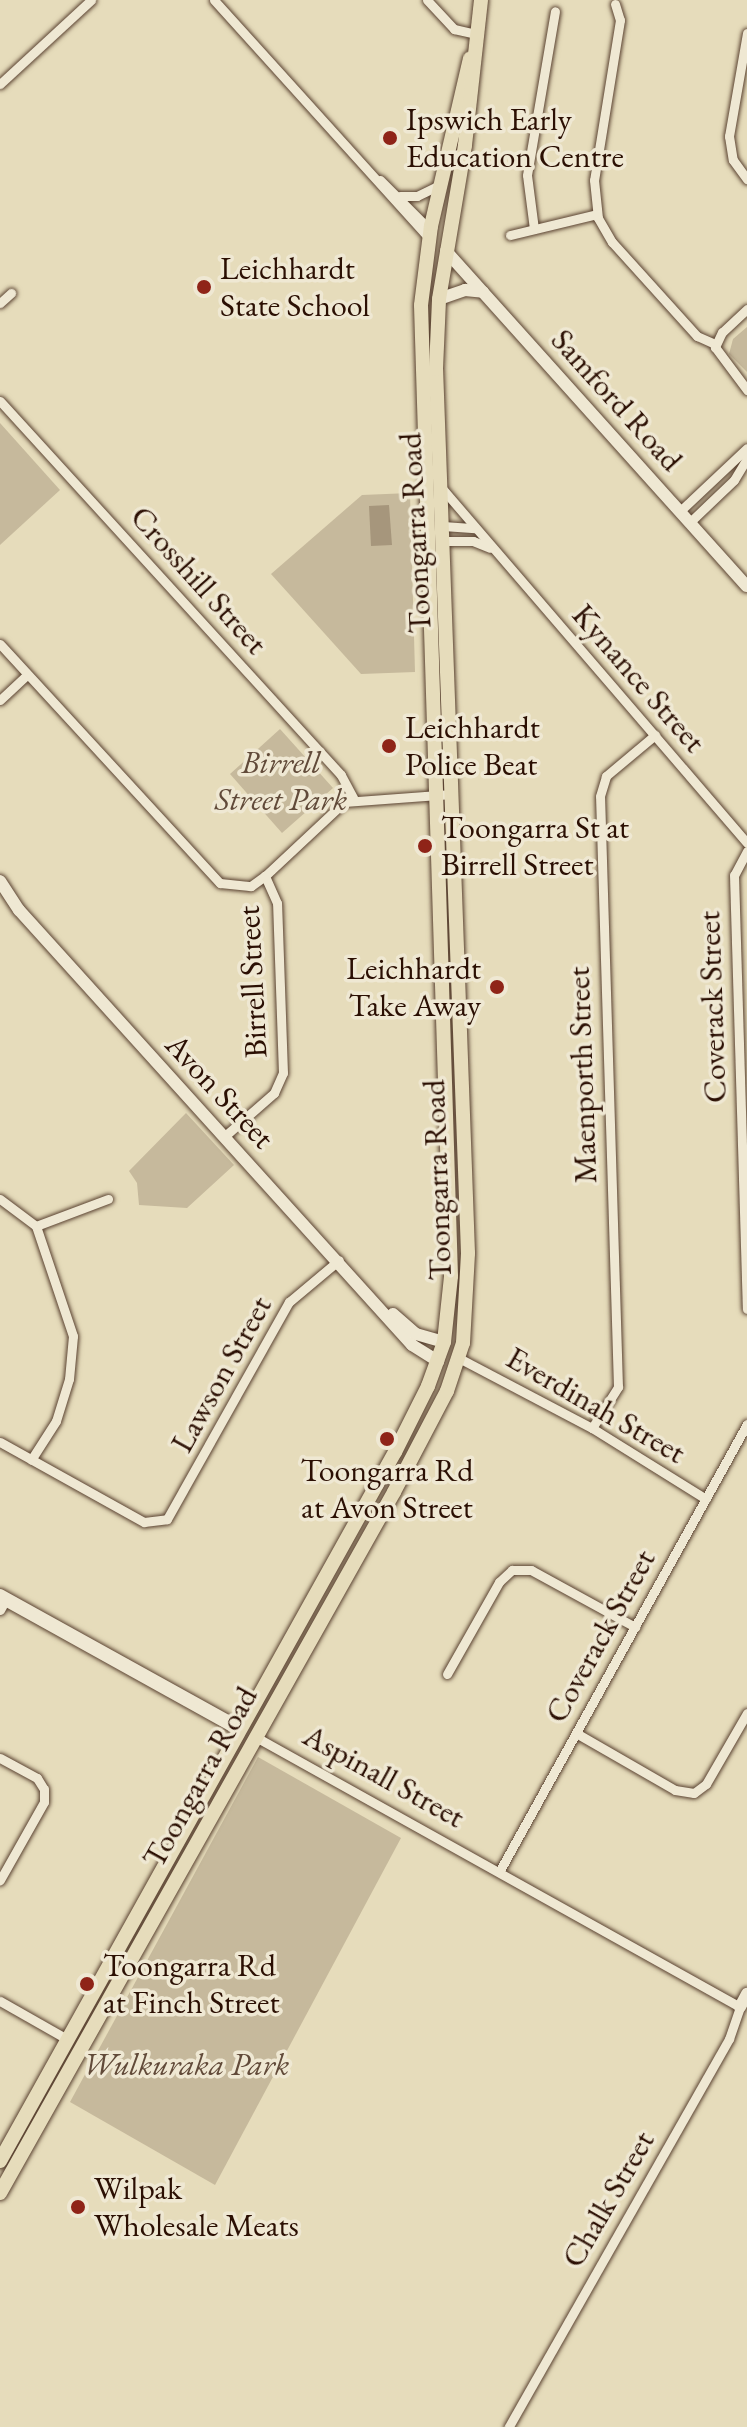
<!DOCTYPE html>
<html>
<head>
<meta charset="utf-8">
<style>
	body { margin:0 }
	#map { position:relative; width:747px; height:2427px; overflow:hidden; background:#e6dcbb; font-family:"EB Garamond",serif }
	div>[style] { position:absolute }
	.green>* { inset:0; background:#c6b99c }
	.water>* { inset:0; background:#a6967c }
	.roads { filter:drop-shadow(0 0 2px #5a4231) drop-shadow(0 0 2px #5a4231) }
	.minor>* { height:9px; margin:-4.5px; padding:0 4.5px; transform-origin:4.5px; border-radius:4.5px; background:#efe8d3 }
	.tertiary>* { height:12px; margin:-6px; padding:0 6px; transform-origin:6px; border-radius:6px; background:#efe8d3 }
	.secondary>* { height:14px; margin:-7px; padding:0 7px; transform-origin:7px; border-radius:7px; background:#efe8d3 }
	.primary>* { height:14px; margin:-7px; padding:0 7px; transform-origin:7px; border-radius:7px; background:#e6dcbb }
	.dots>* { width:22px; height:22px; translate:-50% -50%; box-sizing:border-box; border:4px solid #efe8d3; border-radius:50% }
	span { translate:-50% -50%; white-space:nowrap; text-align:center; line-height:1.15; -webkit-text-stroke:7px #efe8d3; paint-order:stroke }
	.poi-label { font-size:32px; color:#2b0f03 }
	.left { translate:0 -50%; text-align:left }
	.right { translate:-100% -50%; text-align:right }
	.street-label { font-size:32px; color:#2b0f03 }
	.park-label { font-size:32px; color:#614a39; font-style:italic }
</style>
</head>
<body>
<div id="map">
	<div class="green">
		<div style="clip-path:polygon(747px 327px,747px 372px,729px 354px,733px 339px)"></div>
		<div style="clip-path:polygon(0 423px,60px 490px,0 545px)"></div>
		<div style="clip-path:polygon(410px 493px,415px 672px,361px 674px,271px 574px,362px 495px)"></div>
		<div style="clip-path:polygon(280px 729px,333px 788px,282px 833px,230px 774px)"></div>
		<div style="clip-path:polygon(186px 1113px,234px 1165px,187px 1208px,139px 1205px,137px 1183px,129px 1171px)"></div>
		<div style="clip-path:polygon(258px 1757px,401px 1838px,215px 2185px,70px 2102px)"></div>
	</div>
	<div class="water">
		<div style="clip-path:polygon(389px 505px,392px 545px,371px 546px,369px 506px)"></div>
	</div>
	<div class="roads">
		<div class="minor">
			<div style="left:214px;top:0;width:321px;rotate:47.9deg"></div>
			<div style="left:427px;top:0;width:40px;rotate:47deg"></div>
			<div style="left:454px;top:29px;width:22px;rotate:13deg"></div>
			<div style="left:615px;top:4px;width:17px;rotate:73deg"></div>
			<div style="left:620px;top:20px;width:162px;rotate:99.2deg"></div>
			<div style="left:594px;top:180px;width:38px;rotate:84deg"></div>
			<div style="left:598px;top:218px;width:28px;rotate:60deg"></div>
			<div style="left:612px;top:242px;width:127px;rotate:47.9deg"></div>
			<div style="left:697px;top:336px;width:20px;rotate:24deg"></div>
			<div style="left:747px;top:33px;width:105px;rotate:99.9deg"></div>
			<div style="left:729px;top:136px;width:24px;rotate:81deg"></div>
			<div style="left:733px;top:160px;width:24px;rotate:54deg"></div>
			<div style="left:0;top:84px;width:124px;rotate:-42.7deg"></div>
			<div style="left:380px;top:180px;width:71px;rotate:45deg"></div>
			<div style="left:400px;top:196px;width:17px"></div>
			<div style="left:417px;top:196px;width:25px;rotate:-26deg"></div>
			<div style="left:534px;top:229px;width:54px;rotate:-97.4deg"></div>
			<div style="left:527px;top:175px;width:166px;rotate:-80.3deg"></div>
			<div style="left:510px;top:235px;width:89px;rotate:-13.6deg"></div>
			<div style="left:0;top:303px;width:15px;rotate:-42deg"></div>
			<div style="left:747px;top:309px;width:34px;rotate:137deg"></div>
			<div style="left:722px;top:332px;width:17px;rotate:115deg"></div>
			<div style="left:715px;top:347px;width:54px;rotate:53.3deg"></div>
			<div style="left:0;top:401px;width:506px;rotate:47.64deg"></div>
			<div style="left:341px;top:775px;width:26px;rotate:62deg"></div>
			<div style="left:440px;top:486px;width:471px;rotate:49.3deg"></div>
			<div style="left:679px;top:512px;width:93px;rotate:-43.3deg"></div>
			<div style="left:689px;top:523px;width:62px;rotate:-43.7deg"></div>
			<div style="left:734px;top:480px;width:26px;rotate:-59deg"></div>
			<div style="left:443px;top:526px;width:32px;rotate:4deg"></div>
			<div style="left:444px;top:541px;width:29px"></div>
			<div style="left:473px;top:541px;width:18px;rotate:22deg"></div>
			<div style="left:0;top:644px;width:325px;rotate:47.4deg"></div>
			<div style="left:220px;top:883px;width:31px;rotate:6deg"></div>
			<div style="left:251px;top:886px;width:17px;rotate:-36deg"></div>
			<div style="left:0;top:700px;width:37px;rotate:-43deg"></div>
			<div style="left:747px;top:851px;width:27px;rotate:118deg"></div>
			<div style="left:734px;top:875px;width:434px;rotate:88.3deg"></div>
			<div style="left:226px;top:1135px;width:64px;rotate:-41.2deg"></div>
			<div style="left:274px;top:1093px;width:22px;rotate:-66deg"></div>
			<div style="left:283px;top:1073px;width:170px;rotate:-92deg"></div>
			<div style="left:277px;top:903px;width:30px;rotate:-114deg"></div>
			<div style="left:265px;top:876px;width:108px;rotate:-43.1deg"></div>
			<div style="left:344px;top:802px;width:108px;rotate:-4.2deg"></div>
			<div style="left:0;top:1199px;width:45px;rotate:36.9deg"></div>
			<div style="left:36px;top:1226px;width:116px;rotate:71.4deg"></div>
			<div style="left:73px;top:1336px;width:43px;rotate:95.3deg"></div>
			<div style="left:69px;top:1379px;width:44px;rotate:107.2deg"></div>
			<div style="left:56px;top:1421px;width:46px;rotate:122.7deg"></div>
			<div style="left:36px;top:1226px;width:77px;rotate:-20.6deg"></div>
			<div style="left:459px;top:1358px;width:150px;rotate:27.8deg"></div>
			<div style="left:592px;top:1428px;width:134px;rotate:31.9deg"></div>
			<div style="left:592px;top:1428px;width:49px;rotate:-57.6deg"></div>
			<div style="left:618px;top:1387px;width:591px;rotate:-91.74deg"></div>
			<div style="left:600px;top:796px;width:21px;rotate:-73deg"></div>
			<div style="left:606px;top:776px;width:64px;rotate:-39.9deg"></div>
			<div style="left:0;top:1442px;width:165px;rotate:29.1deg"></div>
			<div style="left:144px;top:1522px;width:23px;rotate:-7deg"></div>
			<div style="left:167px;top:1519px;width:249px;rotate:-60.7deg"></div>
			<div style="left:289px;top:1302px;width:65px;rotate:-40deg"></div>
			<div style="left:0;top:1610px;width:13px;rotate:-61deg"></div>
			<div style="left:447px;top:1674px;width:106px;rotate:-60.5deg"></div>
			<div style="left:499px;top:1582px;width:18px;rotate:-43deg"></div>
			<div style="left:512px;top:1570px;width:19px"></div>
			<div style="left:531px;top:1570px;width:119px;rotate:28.7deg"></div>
			<div style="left:576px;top:1733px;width:114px;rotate:29.9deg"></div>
			<div style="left:675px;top:1790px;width:19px;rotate:9deg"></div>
			<div style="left:694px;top:1793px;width:15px;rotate:-37deg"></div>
			<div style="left:706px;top:1784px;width:82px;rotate:-60deg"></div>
			<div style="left:254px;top:1736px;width:556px;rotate:29.14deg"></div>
			<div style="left:740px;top:2007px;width:34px;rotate:109deg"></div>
			<div style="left:729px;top:2039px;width:446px;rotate:119.6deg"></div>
			<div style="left:0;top:1758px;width:42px;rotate:28.4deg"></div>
			<div style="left:37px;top:1778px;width:13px;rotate:58deg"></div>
			<div style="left:44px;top:1789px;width:13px;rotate:90deg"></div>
			<div style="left:44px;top:1802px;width:90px;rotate:119.4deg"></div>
			<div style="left:499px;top:1872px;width:512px;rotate:-61.03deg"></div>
			<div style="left:0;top:2001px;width:77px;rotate:29.6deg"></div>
		</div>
		<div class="tertiary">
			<div style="left:446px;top:251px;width:450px;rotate:48.1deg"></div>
			<div style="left:439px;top:299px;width:28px;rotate:-19deg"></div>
			<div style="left:465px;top:290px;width:18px;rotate:6deg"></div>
			<div style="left:0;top:881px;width:35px;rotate:57deg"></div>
			<div style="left:19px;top:910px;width:586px;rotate:47.9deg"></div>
			<div style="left:412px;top:1345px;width:31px;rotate:32deg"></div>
			<div style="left:393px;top:1314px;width:30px;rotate:41deg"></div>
			<div style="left:416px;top:1334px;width:29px;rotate:16deg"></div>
			<div style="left:740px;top:2007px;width:15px;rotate:-62deg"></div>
		</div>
		<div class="secondary">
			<div style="left:0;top:1596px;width:272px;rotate:29deg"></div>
		</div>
		<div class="primary">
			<div style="left:0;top:2161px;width:812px;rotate:-60.88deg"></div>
			<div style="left:395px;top:1452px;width:74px;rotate:-63.4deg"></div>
			<div style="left:428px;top:1386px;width:47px;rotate:-70deg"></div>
			<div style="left:444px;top:1342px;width:66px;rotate:-83.9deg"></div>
			<div style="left:451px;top:1276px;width:971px;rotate:-91.77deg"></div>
			<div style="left:421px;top:305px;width:80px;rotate:-82.8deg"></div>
			<div style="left:431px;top:226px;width:172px;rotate:-76.9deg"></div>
			<div style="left:0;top:2193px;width:804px;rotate:-60.66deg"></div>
			<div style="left:394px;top:1492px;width:114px;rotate:-62.3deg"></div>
			<div style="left:447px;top:1391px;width:51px;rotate:-71.6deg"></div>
			<div style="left:463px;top:1343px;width:90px;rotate:-86.8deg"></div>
			<div style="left:468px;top:1253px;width:885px;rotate:-92.07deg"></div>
			<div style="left:436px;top:369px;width:70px;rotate:-87.5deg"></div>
			<div style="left:439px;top:299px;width:156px;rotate:-80.4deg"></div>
			<div style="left:465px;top:145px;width:146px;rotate:-83.7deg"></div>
		</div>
	</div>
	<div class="dots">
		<div style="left:390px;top:138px;background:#8f2418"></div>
		<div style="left:204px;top:287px;background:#8f2418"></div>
		<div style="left:389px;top:746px;background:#8f2418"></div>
		<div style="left:425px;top:846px;background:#8f2418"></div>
		<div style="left:497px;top:987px;background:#8f2418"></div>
		<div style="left:387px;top:1439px;background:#8f2418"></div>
		<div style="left:87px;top:1984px;background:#8f2418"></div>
		<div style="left:78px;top:2207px;background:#8f2418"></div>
	</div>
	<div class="poi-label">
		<span class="left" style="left:406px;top:138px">Ipswich Early<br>Education Centre</span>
		<span class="left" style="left:220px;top:287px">Leichhardt<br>State School</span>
		<span class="left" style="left:405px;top:746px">Leichhardt<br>Police Beat</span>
		<span class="left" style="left:441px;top:846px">Toongarra St at<br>Birrell Street</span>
		<span class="right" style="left:481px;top:987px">Leichhardt<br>Take Away</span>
		<span style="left:387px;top:1489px">Toongarra Rd<br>at Avon Street</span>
		<span class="left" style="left:103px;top:1984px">Toongarra Rd<br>at Finch Street</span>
		<span class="left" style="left:94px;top:2207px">Wilpak<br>Wholesale Meats</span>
	</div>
	<div class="street-label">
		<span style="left:617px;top:400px;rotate:48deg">Samford Road</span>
		<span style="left:415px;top:533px;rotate:-93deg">Toongarra Road</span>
		<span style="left:199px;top:580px;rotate:48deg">Crosshill Street</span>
		<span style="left:639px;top:678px;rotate:49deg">Kynance Street</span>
		<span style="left:252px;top:982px;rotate:-93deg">Birrell Street</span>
		<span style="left:712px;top:1007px;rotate:-92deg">Coverack Street</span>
		<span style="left:582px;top:1075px;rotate:-92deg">Maenporth Street</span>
		<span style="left:220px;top:1091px;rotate:47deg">Avon Street</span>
		<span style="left:437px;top:1180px;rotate:-92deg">Toongarra Road</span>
		<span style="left:221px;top:1374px;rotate:-61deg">Lawson Street</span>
		<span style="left:596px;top:1405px;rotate:30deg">Everdinah Street</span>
		<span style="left:600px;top:1636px;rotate:-61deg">Coverack Street</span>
		<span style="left:384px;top:1776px;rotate:29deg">Aspinall Street</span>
		<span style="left:200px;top:1777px;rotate:-61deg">Toongarra Road</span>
		<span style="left:608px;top:2199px;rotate:-60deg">Chalk Street</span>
	</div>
	<div class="park-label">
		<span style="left:281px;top:781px">Birrell<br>Street Park</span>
		<span style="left:186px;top:2064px">Wulkuraka Park</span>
	</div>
</div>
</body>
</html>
